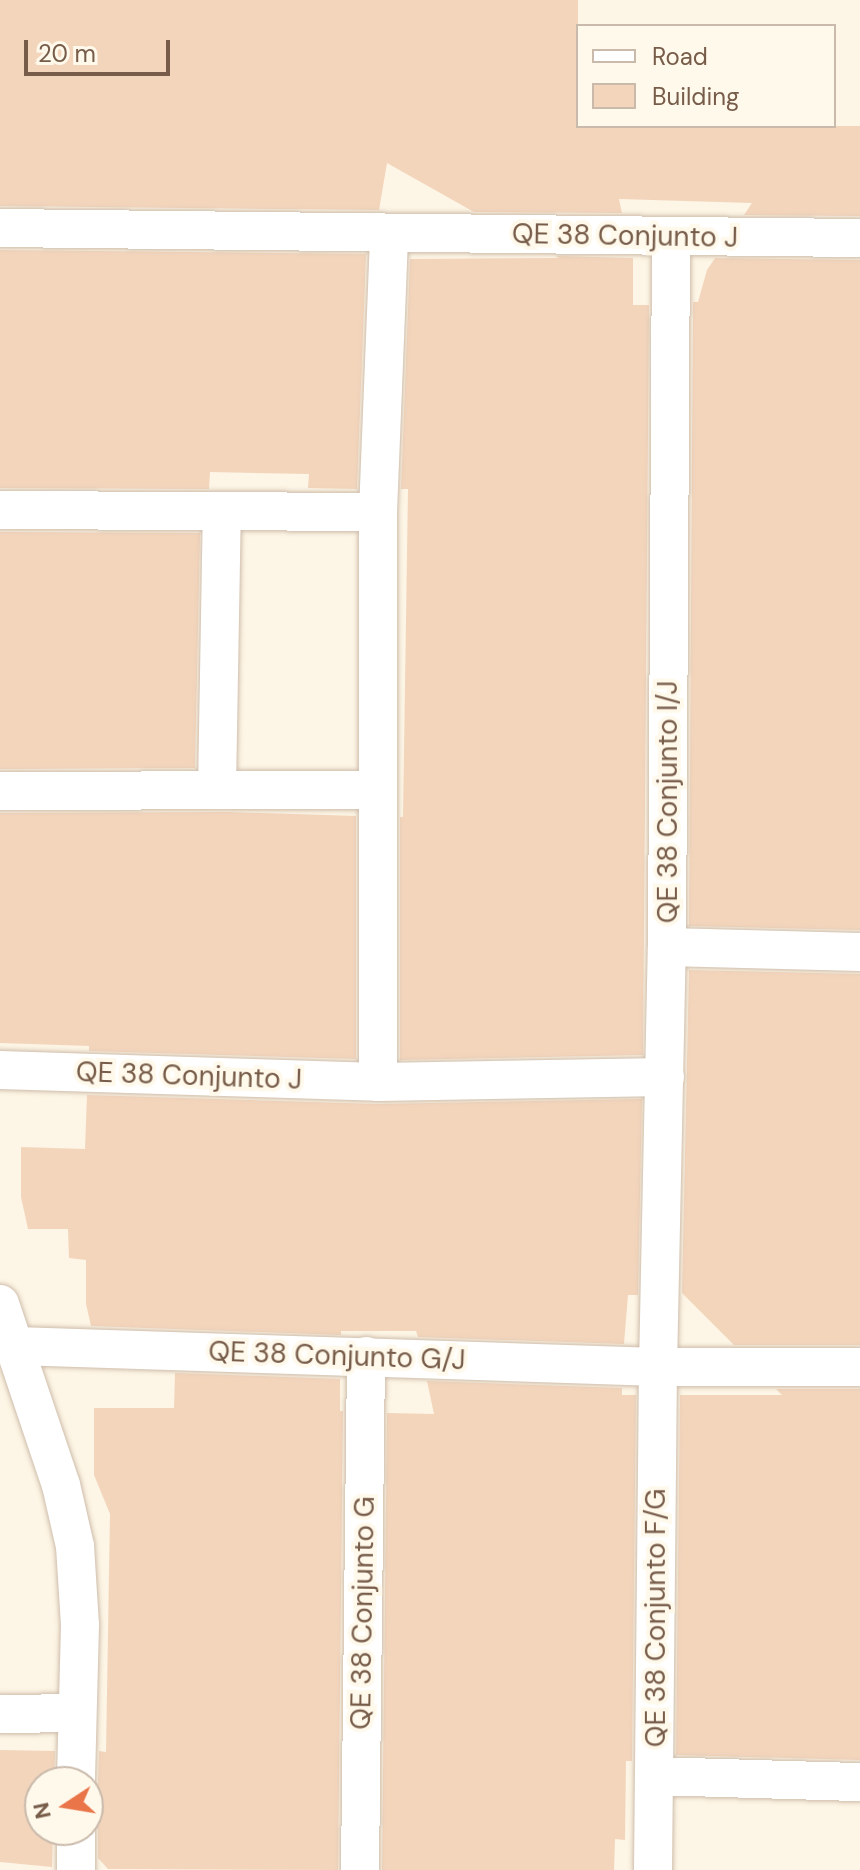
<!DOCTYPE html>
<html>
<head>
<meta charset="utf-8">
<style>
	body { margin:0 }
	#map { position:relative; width:860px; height:1870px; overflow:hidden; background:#fdf5e5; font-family:"DM Sans",sans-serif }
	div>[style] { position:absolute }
	.building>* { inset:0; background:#f3d5bc }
	.roads { filter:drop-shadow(0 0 2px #cfbdab) drop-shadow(0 0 2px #cfbdab) }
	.minor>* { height:38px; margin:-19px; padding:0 19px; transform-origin:19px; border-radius:19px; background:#fff }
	span { translate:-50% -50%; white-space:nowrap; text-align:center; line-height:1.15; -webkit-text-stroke:8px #fff9ec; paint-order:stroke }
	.street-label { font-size:28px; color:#775c49 }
	.legend { position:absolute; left:576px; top:24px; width:260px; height:104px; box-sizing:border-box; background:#fff9ec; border:2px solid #c9baab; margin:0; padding:10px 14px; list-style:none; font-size:24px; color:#775c49 }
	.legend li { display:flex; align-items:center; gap:16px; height:40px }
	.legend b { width:40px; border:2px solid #c9baab }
	.north { position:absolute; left:24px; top:1766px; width:80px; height:80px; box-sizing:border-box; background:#fff9ec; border:2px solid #c9baab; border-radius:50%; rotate:258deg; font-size:22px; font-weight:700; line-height:32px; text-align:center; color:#775c49 }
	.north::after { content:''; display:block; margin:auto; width:28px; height:36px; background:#e97548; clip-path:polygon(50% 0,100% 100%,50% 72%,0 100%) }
	.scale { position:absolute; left:24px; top:40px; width:146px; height:36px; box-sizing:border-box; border:4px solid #775c49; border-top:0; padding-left:10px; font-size:24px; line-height:28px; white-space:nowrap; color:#775c49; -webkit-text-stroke:6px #fff9ec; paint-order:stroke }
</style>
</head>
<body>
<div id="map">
	<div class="building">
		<div style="clip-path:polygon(0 0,578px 0,578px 126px,860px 126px,860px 216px,744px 215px,752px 203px,619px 199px,622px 213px,474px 212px,387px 163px,379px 210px,0 206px)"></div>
		<div style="clip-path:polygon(0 250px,366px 254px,357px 489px,308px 488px,309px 474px,210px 472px,209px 489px,0 488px)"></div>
		<div style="clip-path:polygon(556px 256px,633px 258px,633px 305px,649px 305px,643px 1055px,400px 1060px,400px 817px,403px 817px,408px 489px,401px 489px,410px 259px,559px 258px)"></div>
		<div style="clip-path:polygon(715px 258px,860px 260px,860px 930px,689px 926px,693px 302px,698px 302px,707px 270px)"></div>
		<div style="clip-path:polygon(0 532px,200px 533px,195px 768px,0 769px)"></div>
		<div style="clip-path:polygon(227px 812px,356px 816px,356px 1059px,89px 1051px,89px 1046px,0 1043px,0 813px)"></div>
		<div style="clip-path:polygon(689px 970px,860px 974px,860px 1345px,734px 1345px,682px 1293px)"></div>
		<div style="clip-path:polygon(87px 1095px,377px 1104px,642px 1099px,638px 1295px,628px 1295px,624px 1344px,418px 1337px,416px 1331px,341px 1331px,341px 1335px,91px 1326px,86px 1304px,86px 1260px,69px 1258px,68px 1229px,28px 1229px,21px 1197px,21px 1147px,85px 1149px)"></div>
		<div style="clip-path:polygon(175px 1373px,340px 1379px,340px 1411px,343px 1411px,338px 1870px,108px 1869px,98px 1858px,98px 1829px,88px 1812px,88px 1800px,98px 1783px,99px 1751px,106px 1752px,110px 1514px,94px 1475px,94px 1408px,174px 1408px)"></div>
		<div style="clip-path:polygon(427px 1381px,622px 1388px,622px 1395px,636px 1395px,632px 1761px,626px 1761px,625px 1840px,615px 1839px,614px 1870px,382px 1870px,387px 1413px,434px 1414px)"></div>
		<div style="clip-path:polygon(776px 1389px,860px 1389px,860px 1760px,676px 1755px,680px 1395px,782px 1395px)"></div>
		<div style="clip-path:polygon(0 1750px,55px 1751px,54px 1782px,40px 1782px,40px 1830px,53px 1830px,52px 1867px,0 1862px)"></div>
	</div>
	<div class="roads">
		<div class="minor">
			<div style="left:0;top:228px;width:860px;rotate:0.67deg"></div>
			<div style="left:0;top:510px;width:378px;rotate:0.3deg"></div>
			<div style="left:217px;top:789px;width:277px;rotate:-89deg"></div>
			<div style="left:0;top:791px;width:378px;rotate:-0.2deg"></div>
			<div style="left:667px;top:947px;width:193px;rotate:1.5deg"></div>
			<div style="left:0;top:1070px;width:378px;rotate:1.8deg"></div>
			<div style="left:378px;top:1082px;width:287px;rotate:-1deg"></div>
			<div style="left:378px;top:1082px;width:570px;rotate:-90deg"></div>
			<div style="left:378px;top:512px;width:279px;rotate:-87.7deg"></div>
			<div style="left:0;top:1304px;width:191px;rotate:71.4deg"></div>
			<div style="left:61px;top:1485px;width:63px;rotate:77.1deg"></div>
			<div style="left:75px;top:1546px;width:79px;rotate:86.4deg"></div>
			<div style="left:80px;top:1625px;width:157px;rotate:91.5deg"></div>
			<div style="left:16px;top:1346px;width:642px;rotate:1.87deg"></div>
			<div style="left:658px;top:1367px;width:202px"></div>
			<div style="left:0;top:1714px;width:77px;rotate:-0.7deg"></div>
			<div style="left:654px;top:1776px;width:206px;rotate:1.7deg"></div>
			<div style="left:76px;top:1870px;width:40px;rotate:-90deg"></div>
			<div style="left:360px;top:1870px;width:514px;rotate:-89.33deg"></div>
			<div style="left:653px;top:1870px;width:503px;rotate:-89.43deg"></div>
			<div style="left:658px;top:1367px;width:420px;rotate:-88.8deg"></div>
			<div style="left:667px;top:947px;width:711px;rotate:-89.68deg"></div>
		</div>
	</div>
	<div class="street-label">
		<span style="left:625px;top:236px;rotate:1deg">QE 38 Conjunto J</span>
		<span style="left:668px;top:802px;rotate:-90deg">QE 38 Conjunto I/J</span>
		<span style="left:189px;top:1076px;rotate:2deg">QE 38 Conjunto J</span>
		<span style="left:337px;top:1356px;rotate:2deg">QE 38 Conjunto G/J</span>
		<span style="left:363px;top:1613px;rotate:-89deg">QE 38 Conjunto G</span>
		<span style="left:656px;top:1618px;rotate:-90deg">QE 38 Conjunto F/G</span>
	</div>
	<ul class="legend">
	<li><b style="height:10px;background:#fff"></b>Road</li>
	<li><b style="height:22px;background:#f3d5bc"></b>Building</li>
	</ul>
	<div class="north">N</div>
	<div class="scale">20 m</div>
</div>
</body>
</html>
